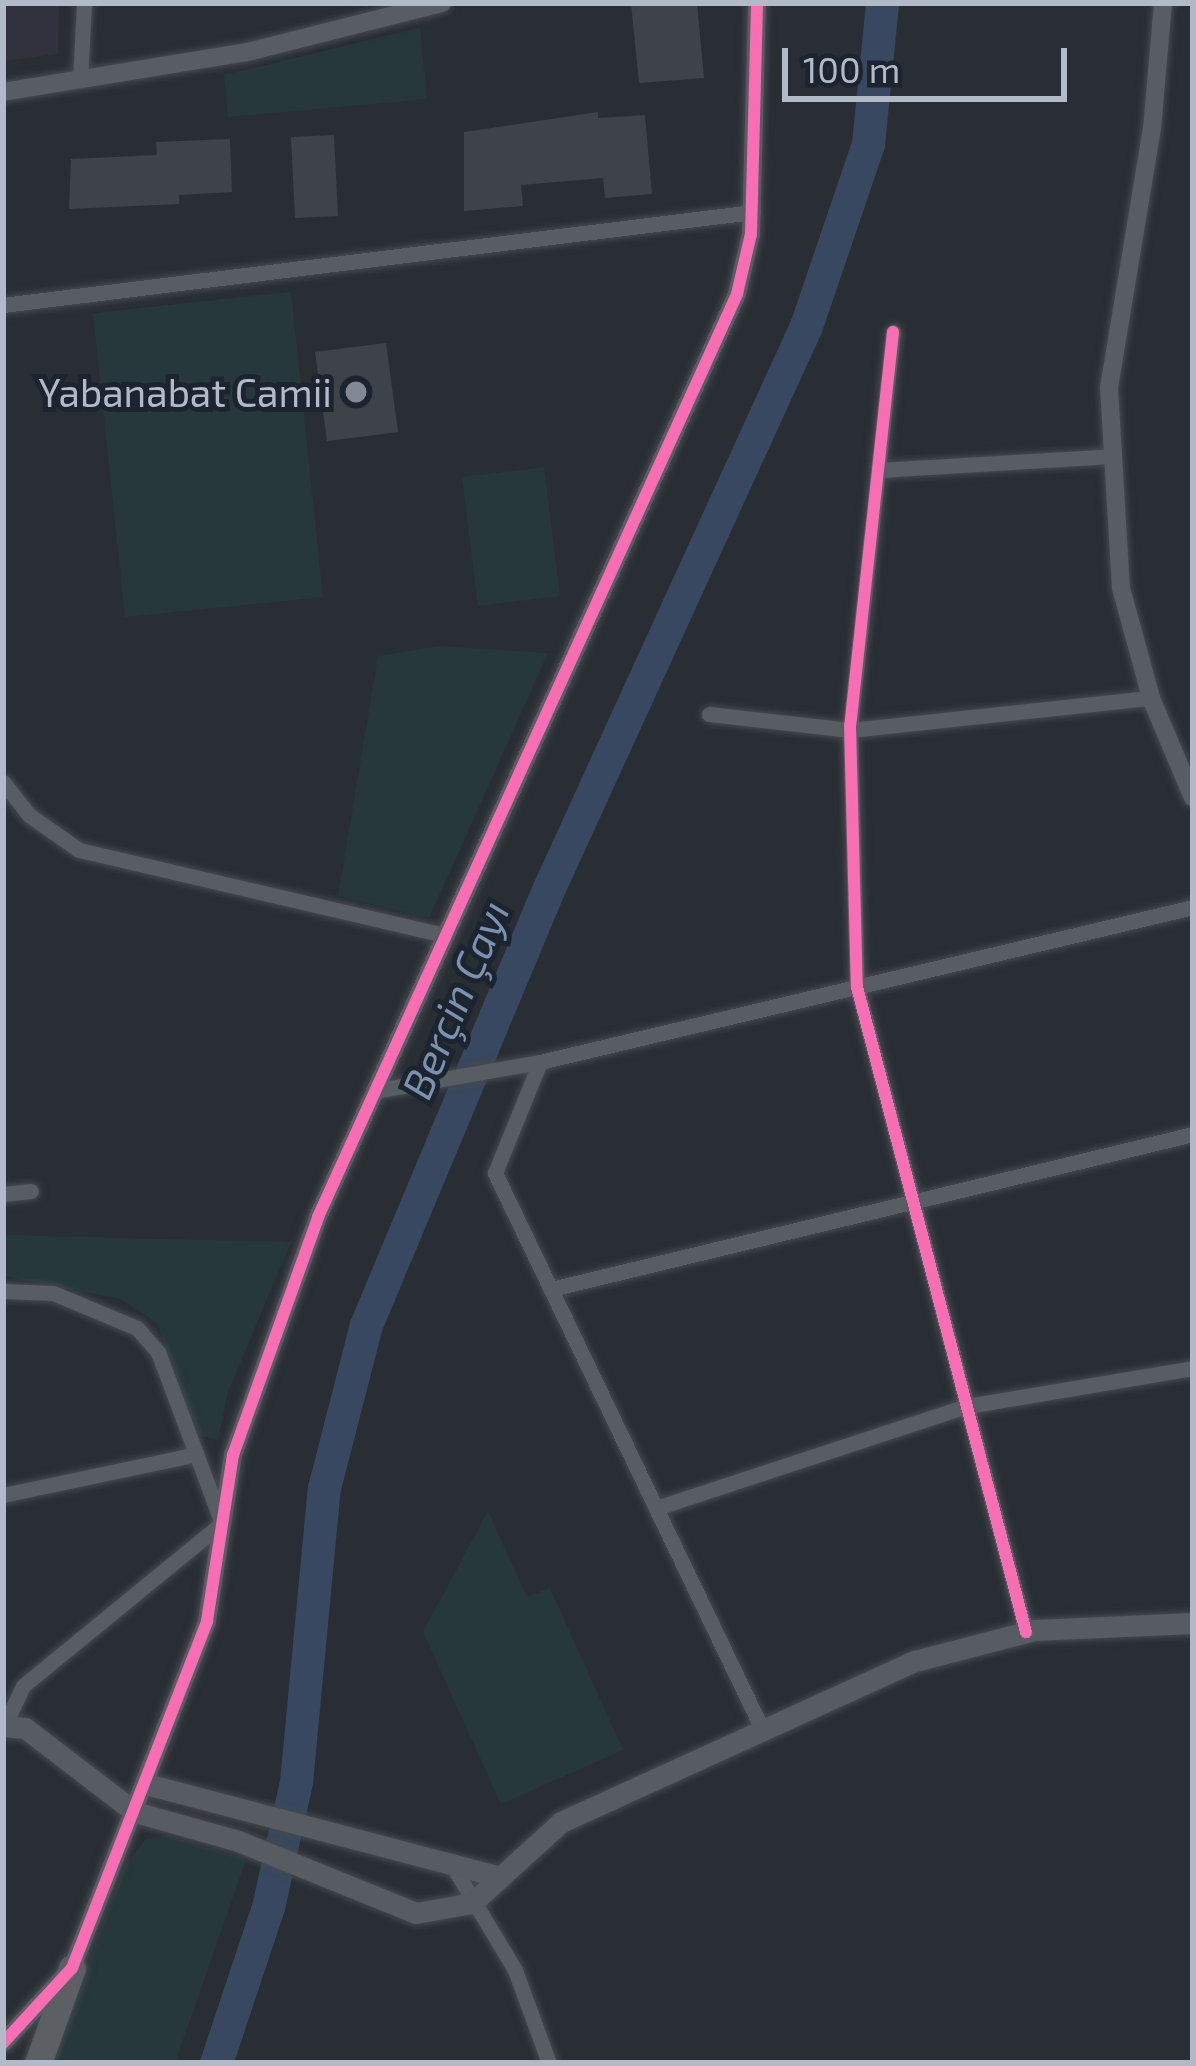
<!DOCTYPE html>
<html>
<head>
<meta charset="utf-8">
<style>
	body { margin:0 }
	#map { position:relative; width:1196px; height:2066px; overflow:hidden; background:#292e35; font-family:"Exo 2",sans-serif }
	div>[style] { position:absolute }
	.medical>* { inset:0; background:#32313e }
	.green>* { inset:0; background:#26383b }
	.river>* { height:33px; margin:-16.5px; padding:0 16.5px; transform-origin:16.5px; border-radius:16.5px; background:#384860 }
	.building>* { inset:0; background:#3e4349 }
	.roads { filter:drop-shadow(0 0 3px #45494f) drop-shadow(0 0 3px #45494f) }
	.minor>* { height:15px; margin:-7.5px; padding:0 7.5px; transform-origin:7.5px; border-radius:7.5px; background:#585c63 }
	.tertiary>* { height:18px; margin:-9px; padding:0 9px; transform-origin:9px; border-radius:9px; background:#585c63 }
	.secondary>* { height:21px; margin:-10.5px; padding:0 10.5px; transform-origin:10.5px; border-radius:10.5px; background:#575b62 }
	.trunk>* { height:27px; margin:-13.5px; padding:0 13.5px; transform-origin:13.5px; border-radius:13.5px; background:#5c6064 }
	.cycleway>* { height:12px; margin:-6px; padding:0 6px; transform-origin:6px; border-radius:6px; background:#f96db3 }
	.dots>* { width:33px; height:33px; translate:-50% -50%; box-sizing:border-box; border:6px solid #1c2430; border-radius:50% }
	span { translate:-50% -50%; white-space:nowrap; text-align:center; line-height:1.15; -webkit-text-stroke:10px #1c2430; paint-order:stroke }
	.poi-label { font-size:39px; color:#b2bac7 }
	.right { translate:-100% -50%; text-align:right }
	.water-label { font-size:42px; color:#7b91ae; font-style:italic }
	.frame { position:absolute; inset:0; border:6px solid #b2bac7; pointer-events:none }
	.scale { position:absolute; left:782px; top:48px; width:285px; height:54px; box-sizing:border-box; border:6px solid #b2bac7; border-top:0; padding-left:15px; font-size:36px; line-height:42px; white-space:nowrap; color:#b2bac7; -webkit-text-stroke:9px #1c2430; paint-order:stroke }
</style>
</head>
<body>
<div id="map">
	<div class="medical">
		<div style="clip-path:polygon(3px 3px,59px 3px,58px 54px,3px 61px)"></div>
	</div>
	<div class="green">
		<div style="clip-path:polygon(420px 28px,427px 99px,228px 117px,224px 75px)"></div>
		<div style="clip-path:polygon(291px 292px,323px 597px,125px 617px,93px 313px)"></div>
		<div style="clip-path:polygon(544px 467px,560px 596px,478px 606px,462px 477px)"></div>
		<div style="clip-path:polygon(440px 646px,548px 653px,429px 918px,338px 896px,378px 656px)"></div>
		<div style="clip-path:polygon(3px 1235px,291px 1242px,228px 1392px,218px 1440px,201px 1436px,185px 1409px,157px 1323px,121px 1299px,3px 1276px)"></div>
		<div style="clip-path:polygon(488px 1511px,527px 1597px,550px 1588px,623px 1750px,501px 1804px,423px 1632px)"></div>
		<div style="clip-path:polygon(168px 1835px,246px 1860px,175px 2063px,51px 2063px,125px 1865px,146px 1839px)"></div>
	</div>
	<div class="river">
		<div style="left:216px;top:2063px;width:164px;rotate:-71.6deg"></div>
		<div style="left:268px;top:1907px;width:128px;rotate:-77.4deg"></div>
		<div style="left:296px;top:1782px;width:295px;rotate:-84.6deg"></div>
		<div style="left:324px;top:1488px;width:168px;rotate:-75.6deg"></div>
		<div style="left:366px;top:1325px;width:472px;rotate:-67.3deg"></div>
		<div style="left:548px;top:890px;width:620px;rotate:-65.42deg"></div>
		<div style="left:806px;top:326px;width:192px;rotate:-71.2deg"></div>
		<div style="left:868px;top:144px;width:142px;rotate:-84.3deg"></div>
	</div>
	<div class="building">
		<div style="clip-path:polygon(631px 3px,697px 3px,704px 78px,639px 83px)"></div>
		<div style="clip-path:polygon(598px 112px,598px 118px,645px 115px,652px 194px,605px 198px,603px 178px,521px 185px,523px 206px,464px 211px,464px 132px)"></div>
		<div style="clip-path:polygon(334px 135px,338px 216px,295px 218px,291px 137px)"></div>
		<div style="clip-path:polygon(230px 139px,232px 192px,179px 195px,179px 204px,69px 209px,71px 159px,157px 155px,156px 142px)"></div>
		<div style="clip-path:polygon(386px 343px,398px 432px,327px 441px,315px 352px)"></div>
	</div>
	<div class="roads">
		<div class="minor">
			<div style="left:80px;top:80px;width:77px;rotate:-87deg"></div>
			<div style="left:3px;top:305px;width:756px;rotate:-7.07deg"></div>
			<div style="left:893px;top:332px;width:395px;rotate:96.2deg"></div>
			<div style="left:850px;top:725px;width:262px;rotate:88.5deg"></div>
			<div style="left:857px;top:987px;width:667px;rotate:75.32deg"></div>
			<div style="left:878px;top:470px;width:235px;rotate:-3.4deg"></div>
			<div style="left:709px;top:714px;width:142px;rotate:6.5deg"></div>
			<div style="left:850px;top:730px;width:303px;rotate:-6.1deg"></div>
			<div style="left:3px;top:782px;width:42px;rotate:51.8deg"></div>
			<div style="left:29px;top:815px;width:61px;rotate:35deg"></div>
			<div style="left:79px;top:850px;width:375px;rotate:13.1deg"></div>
			<div style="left:540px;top:1062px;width:120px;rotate:112.1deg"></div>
			<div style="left:495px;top:1173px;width:621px;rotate:64.34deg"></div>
			<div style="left:374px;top:1091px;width:169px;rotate:-9.9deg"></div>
			<div style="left:540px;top:1062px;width:671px;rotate:-13.35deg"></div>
			<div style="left:3px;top:1194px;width:28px;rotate:-6deg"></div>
			<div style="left:551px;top:1289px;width:660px;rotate:-13.57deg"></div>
			<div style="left:3px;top:1291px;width:50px;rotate:2.3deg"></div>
			<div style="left:53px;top:1293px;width:91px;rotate:22.6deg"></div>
			<div style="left:137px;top:1328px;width:32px;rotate:49deg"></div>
			<div style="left:158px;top:1352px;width:183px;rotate:69.5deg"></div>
			<div style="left:222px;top:1523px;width:257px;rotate:140.7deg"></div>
			<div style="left:23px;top:1686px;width:44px;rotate:115.4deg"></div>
			<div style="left:3px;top:1495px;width:198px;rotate:-11.9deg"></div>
			<div style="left:656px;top:1508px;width:327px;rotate:-18.2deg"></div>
			<div style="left:967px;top:1406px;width:229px;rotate:-9.5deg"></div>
			<div style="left:455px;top:1870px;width:117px;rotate:59deg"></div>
			<div style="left:515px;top:1970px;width:99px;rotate:69.9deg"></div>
		</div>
		<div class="tertiary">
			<div style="left:1163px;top:3px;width:125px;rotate:95deg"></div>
			<div style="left:1152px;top:128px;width:263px;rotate:99.4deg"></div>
			<div style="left:1109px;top:387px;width:201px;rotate:86.6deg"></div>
			<div style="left:1121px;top:588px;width:114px;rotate:74.7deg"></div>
			<div style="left:1151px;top:698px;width:108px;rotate:67.2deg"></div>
			<div style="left:3px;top:92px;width:247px;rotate:-9.3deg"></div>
			<div style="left:247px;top:52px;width:201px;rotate:-14.1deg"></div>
			<div style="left:3px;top:2043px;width:102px;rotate:-47.4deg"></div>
			<div style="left:72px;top:1968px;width:372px;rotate:-68.7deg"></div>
			<div style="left:207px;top:1621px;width:168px;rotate:-81.1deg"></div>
			<div style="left:233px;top:1455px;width:253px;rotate:-70.3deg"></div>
			<div style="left:318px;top:1217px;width:1014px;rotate:-65.58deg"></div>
			<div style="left:737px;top:294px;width:62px;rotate:-76.9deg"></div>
			<div style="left:751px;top:234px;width:231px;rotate:-88.5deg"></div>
		</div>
		<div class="secondary">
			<div style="left:3px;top:1726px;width:22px;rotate:5deg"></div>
			<div style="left:25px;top:1728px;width:138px;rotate:37.4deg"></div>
			<div style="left:135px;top:1812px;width:107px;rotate:15.7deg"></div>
			<div style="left:238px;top:1841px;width:192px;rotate:22deg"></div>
			<div style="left:416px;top:1913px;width:57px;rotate:-10.1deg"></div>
			<div style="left:472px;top:1903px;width:120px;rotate:-42.3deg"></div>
			<div style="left:561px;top:1822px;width:389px;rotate:-24.5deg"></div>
			<div style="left:915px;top:1661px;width:123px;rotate:-14.6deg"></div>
			<div style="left:1034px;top:1630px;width:159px;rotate:-2.5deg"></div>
			<div style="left:146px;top:1784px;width:366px;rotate:14.7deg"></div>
		</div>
		<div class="trunk">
			<div style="left:38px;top:2063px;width:101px;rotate:-70.3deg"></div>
		</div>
	</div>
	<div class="cycleway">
		<div style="left:893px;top:332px;width:395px;rotate:96.2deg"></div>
		<div style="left:850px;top:725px;width:262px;rotate:88.5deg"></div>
		<div style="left:857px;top:987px;width:667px;rotate:75.32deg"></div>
		<div style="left:3px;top:2043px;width:102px;rotate:-47.4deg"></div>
		<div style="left:72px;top:1968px;width:372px;rotate:-68.7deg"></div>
		<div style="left:207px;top:1621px;width:168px;rotate:-81.1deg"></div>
		<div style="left:233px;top:1455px;width:253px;rotate:-70.3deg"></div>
		<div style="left:318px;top:1217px;width:1014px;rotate:-65.58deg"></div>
		<div style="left:737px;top:294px;width:62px;rotate:-76.9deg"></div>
		<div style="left:751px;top:234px;width:231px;rotate:-88.5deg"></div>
	</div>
	<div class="dots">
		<div style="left:356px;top:392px;background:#828994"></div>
	</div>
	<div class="poi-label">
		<span class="right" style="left:332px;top:392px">Yabanabat Camii</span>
	</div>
	<div class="water-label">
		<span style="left:454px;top:999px;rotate:-67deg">Berçin Çayı</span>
	</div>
	<div class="frame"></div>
	<div class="scale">100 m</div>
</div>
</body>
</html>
